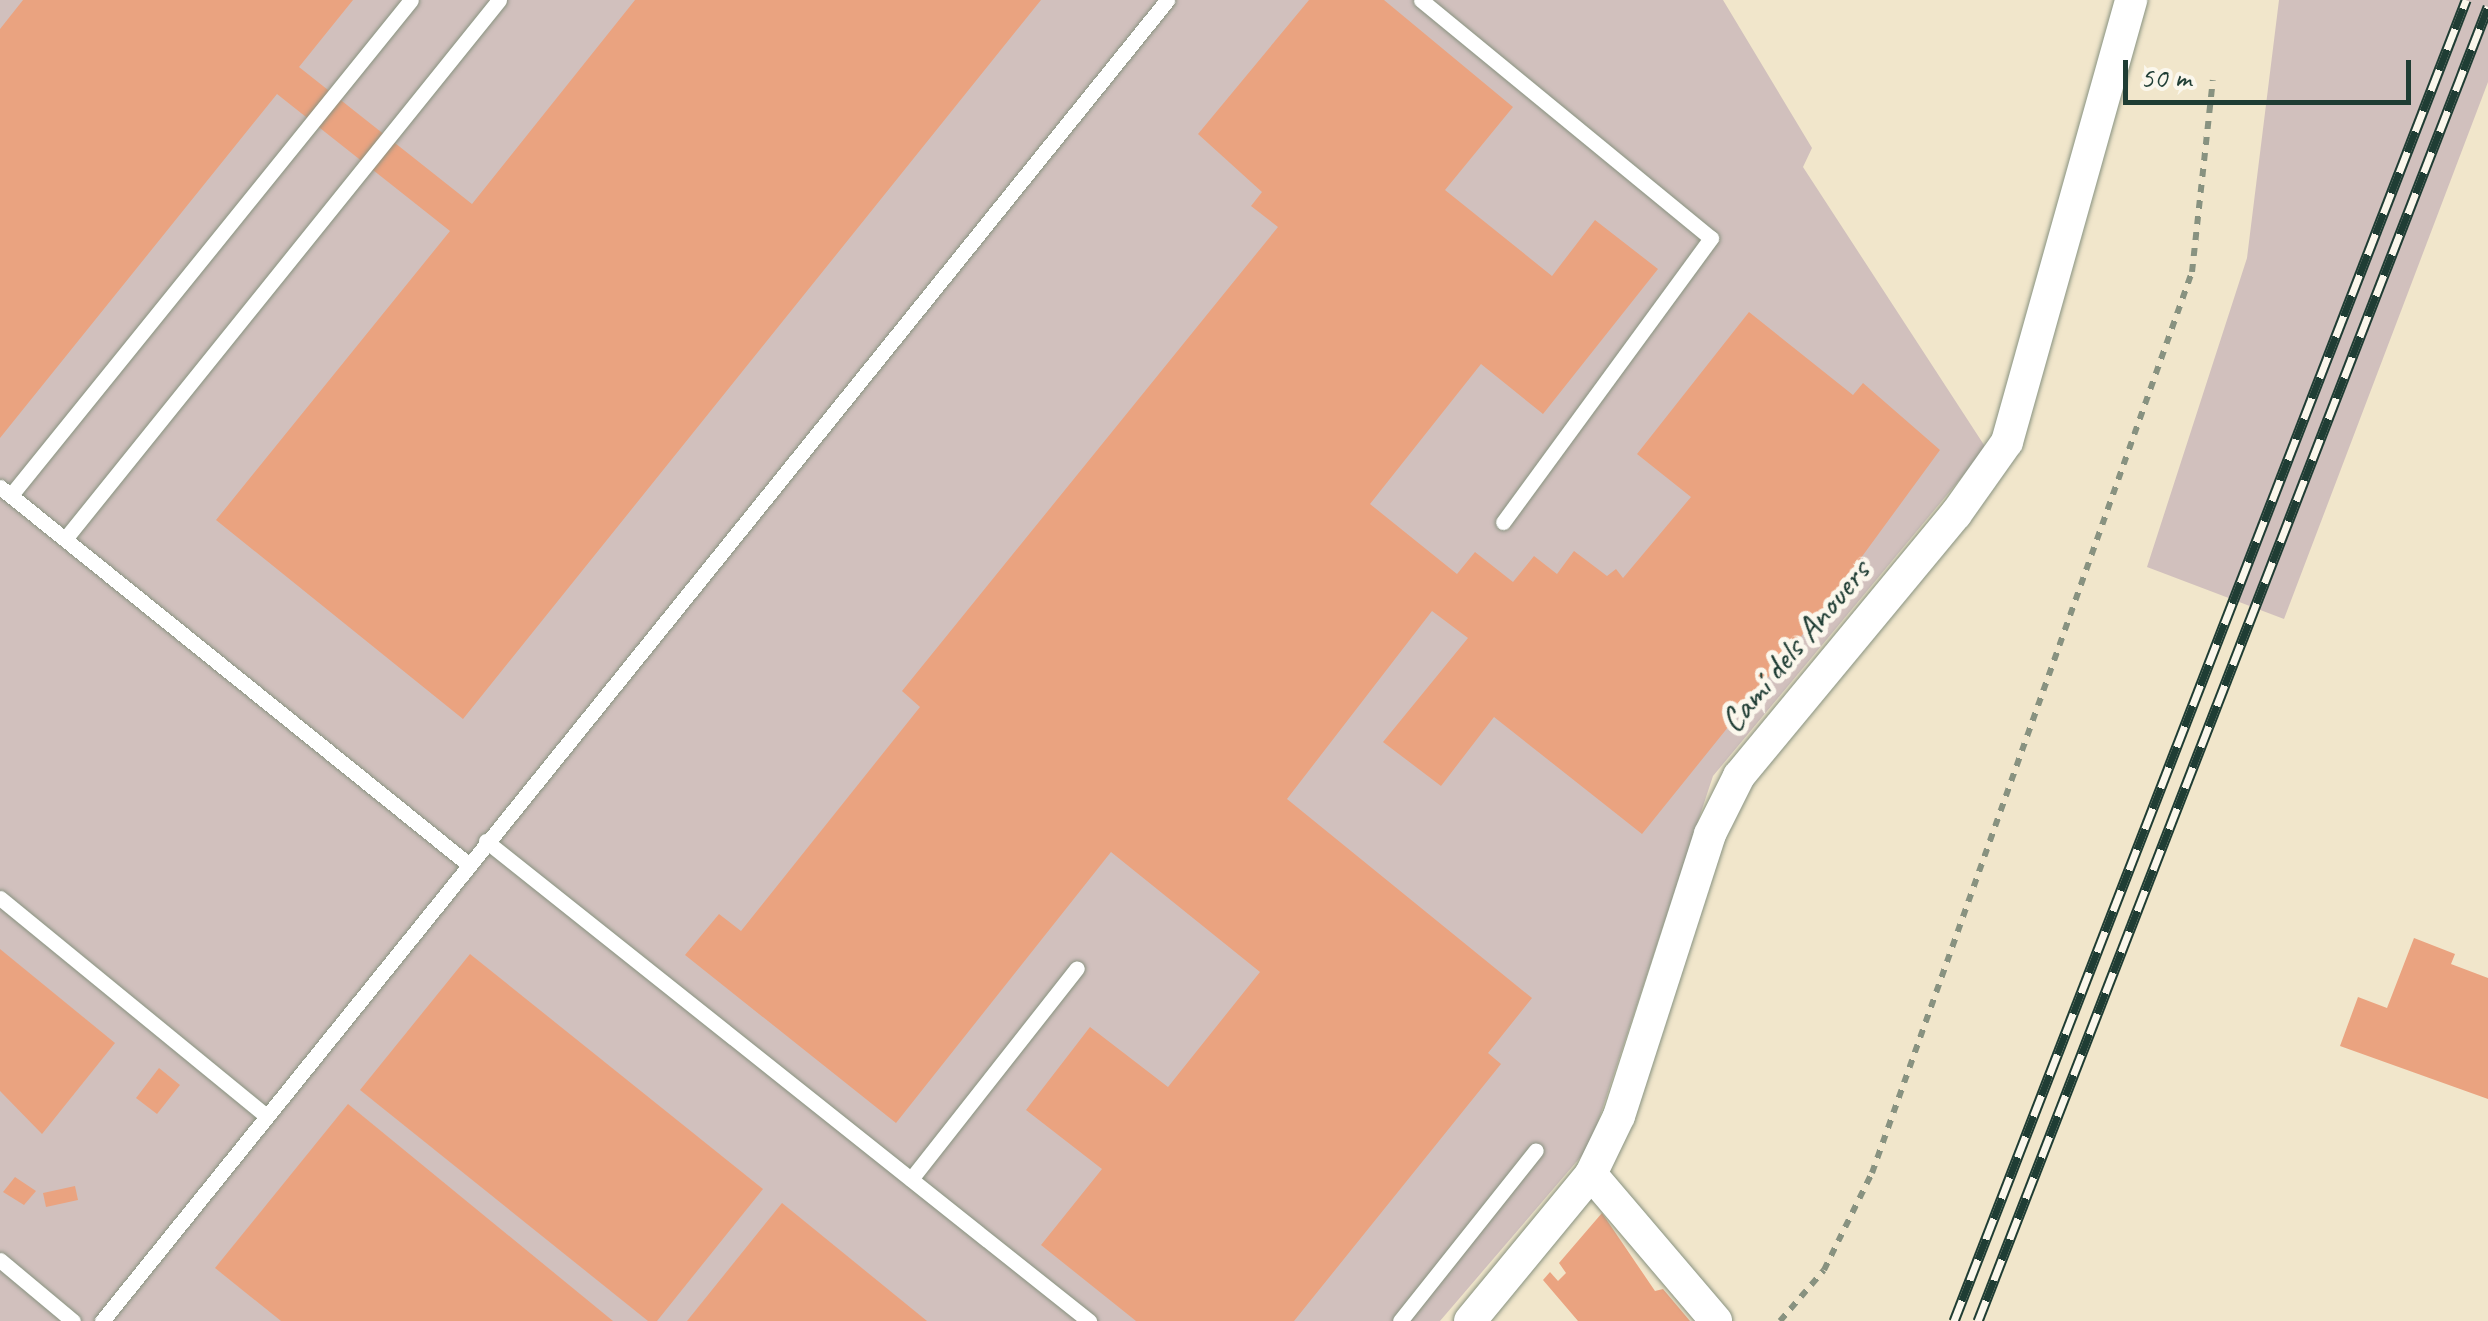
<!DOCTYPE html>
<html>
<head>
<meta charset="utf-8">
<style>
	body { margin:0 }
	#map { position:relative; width:2488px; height:1321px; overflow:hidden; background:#f1e6cb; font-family:Caveat,sans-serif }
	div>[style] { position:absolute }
	.industrial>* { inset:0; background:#d1c0bd }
	.building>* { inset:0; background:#eaa380 }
	.path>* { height:6px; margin-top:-3px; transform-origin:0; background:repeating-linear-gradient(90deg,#889280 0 8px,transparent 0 16px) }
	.roads { filter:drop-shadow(0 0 2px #889280) drop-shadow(0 0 2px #889280) }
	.lane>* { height:15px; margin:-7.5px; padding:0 7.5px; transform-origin:7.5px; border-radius:7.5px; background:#fff }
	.street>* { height:32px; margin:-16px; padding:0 16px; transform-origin:16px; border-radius:16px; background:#fff }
	.rail>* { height:11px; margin-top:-5.5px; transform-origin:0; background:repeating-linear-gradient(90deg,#fbf7ec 0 22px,#1f3d34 0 44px); box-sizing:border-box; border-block:2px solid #1f3d34 }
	span { translate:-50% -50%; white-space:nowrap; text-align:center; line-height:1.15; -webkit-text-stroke:10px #fbf7ec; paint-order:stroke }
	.street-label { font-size:35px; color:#1f3d34 }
	.scale { position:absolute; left:2123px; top:60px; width:288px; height:45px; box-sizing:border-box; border:5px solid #1f3d34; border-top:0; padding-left:12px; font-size:30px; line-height:35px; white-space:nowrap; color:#1f3d34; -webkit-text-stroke:8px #fbf7ec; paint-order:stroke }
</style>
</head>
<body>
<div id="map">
	<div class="industrial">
		<div style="clip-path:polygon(0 0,1723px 0,1812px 148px,1803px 167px,1986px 448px,1713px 776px,1590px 1146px,1440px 1321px,0 1321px)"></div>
		<div style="clip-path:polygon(2279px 0,2488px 0,2488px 82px,2284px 619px,2147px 567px,2247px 258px)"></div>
	</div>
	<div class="building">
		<div style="clip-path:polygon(23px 0,353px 0,299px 67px,472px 204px,635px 0,1041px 0,463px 719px,216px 520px,450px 231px,277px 94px,0 438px,0 29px)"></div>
		<div style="clip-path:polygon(1309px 0,1384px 0,1513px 107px,1445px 190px,1552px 276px,1595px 220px,1658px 269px,1543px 414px,1481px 364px,1370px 504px,1457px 574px,1475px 552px,1513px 582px,1534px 556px,1557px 574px,1574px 551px,1607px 576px,1616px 569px,1623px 578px,1691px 497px,1637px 454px,1749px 312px,1853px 395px,1863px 383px,1940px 450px,1828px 603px,1642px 834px,1494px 717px,1441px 786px,1383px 742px,1468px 638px,1432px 611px,1287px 799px,1532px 998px,1488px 1053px,1501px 1064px,1294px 1321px,1136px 1321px,1041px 1245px,1102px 1169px,1026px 1110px,1090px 1027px,1168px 1087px,1260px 972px,1111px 852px,896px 1123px,685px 955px,719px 914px,741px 931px,920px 707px,902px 691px,1278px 227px,1251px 206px,1262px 192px,1198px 134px)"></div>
		<div style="clip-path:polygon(2414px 938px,2455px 954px,2451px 964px,2488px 978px,2488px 1099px,2340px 1046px,2358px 997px,2387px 1008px)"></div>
		<div style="clip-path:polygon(0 949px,115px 1043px,42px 1134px,0 1091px)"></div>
		<div style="clip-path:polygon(470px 954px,763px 1189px,657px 1321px,648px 1321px,360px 1090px)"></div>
		<div style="clip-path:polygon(159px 1068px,180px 1085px,157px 1114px,136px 1098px)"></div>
		<div style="clip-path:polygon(348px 1104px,613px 1321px,281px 1321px,215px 1268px)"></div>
		<div style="clip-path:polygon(15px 1177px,36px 1191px,24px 1205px,3px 1192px)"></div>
		<div style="clip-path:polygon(75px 1186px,78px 1200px,46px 1207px,43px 1193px)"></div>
		<div style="clip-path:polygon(782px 1203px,814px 1229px,927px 1321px,687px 1321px)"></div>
		<div style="clip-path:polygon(1602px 1213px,1655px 1291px,1663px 1289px,1690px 1321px,1578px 1321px,1543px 1280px,1550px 1272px,1558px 1281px,1566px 1273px,1559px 1263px)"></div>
	</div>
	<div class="path">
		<div style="left:1780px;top:1321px;width:67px;rotate:-49.2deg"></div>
		<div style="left:1824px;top:1270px;width:108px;rotate:-63.7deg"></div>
		<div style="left:1872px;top:1173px;width:956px;rotate:-70.45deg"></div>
		<div style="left:2192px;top:272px;width:193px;rotate:-83.8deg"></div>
	</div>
	<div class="roads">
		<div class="lane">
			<div style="left:1421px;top:0;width:375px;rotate:39.4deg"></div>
			<div style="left:1711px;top:238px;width:352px;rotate:126.2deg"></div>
			<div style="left:0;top:487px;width:601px;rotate:38.85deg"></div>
			<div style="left:11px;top:495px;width:636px;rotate:-51.06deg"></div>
			<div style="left:65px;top:539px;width:692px;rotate:-51.16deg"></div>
			<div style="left:486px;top:841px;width:771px;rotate:38.52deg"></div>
			<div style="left:0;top:898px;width:343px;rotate:39.3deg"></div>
			<div style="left:911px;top:1179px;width:268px;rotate:-51.8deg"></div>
			<div style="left:0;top:1260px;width:95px;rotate:39.9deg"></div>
			<div style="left:102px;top:1321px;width:1697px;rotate:-51.12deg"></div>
			<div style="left:1400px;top:1321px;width:218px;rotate:-51.5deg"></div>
		</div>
		<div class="street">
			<div style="left:1591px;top:1174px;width:193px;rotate:49.6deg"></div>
			<div style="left:1470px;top:1321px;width:190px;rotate:-50.5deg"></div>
			<div style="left:1591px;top:1174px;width:64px;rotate:-64.2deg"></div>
			<div style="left:1619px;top:1116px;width:296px;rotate:-72.1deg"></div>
			<div style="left:1710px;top:834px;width:65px;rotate:-63.4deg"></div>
			<div style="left:1739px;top:776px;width:340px;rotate:-50.4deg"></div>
			<div style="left:1956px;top:514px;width:88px;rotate:-54.7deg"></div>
			<div style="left:2007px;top:442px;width:459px;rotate:-74.3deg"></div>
		</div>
	</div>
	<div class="rail">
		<div style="left:1954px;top:1321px;width:1417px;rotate:-68.81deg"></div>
		<div style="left:1978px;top:1321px;width:1410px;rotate:-68.79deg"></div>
	</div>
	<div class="street-label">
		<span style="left:1795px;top:646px;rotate:-50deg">Camí dels Anouers</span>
	</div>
	<div class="scale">50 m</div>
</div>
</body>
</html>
